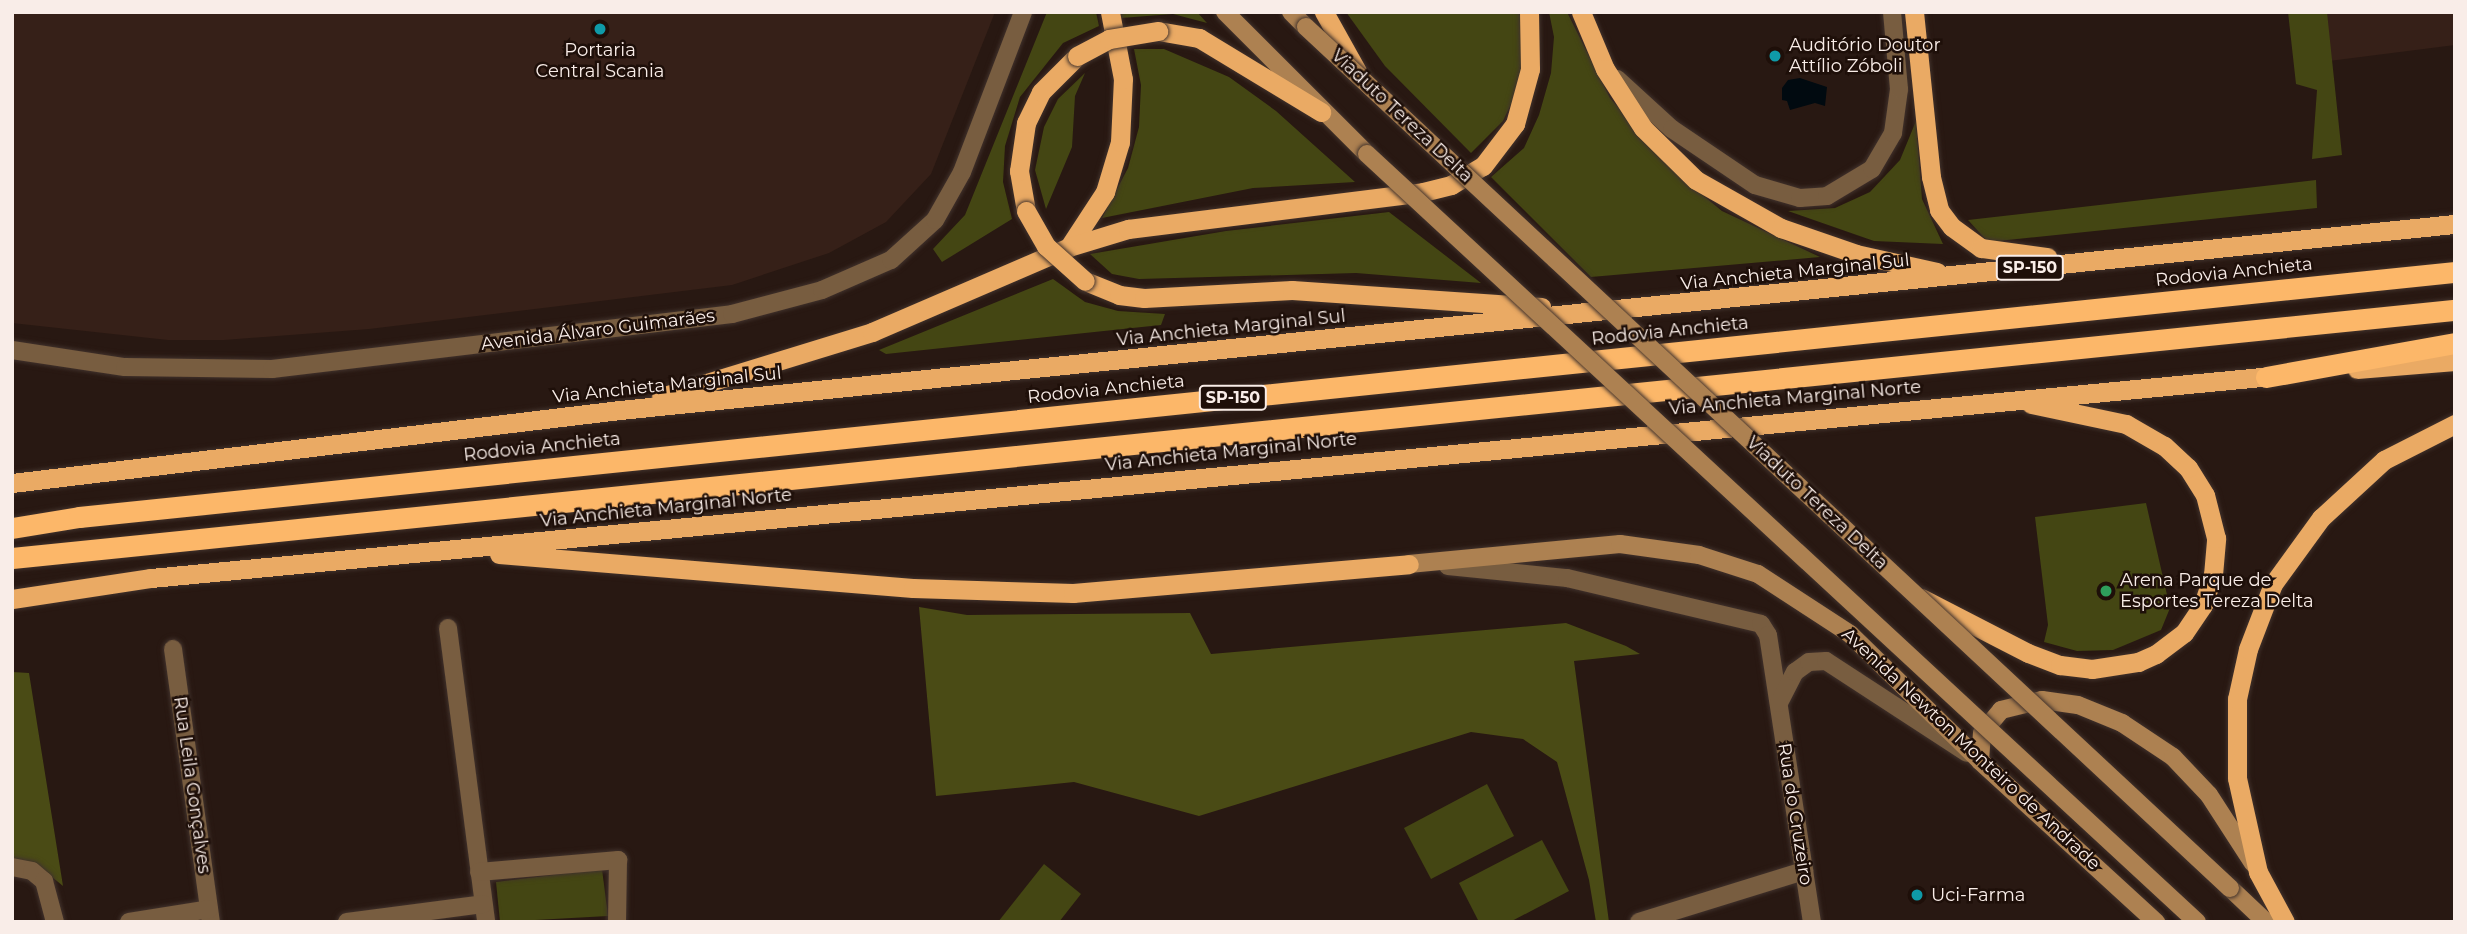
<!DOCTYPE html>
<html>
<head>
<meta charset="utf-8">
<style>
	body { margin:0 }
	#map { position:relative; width:2467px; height:934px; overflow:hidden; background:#281812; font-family:Montserrat,sans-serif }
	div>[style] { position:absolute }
	.built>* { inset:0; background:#362018 }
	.green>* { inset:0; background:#444613 }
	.forest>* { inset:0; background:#4a4b15 }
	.water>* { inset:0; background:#010a10 }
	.roads { filter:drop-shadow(0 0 2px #41322c) drop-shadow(0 0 2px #41322c) }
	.minor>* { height:18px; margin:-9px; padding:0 9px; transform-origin:9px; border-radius:9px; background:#785d40 }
	.tertiary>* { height:18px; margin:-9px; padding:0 9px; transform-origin:9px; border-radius:9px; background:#785d40 }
	.secondary>* { height:18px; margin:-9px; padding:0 9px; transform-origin:9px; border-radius:9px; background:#ad8151 }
	.trunk>* { height:19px; margin:-9.5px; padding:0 9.5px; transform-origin:9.5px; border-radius:9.5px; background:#eaaa64 }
	.motorway>* { height:21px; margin:-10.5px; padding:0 10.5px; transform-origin:10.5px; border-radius:10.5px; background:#fcb769 }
	.bridges { filter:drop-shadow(0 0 2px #41322c) drop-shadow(0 0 2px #41322c) }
	.secondary-bridge>* { height:18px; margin:-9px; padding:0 9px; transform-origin:9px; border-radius:9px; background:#ad8151 }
	.trunk-bridge>* { height:19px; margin:-9.5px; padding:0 9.5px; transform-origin:9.5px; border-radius:9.5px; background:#eaaa64 }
	.dots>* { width:19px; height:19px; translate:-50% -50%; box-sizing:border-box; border:4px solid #1e0f09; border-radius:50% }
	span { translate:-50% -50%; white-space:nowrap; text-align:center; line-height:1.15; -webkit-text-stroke:5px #1e0f09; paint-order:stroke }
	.shield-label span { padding:2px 5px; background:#1e0f09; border:2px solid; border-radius:5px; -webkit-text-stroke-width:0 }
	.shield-label { font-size:16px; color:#f9ede8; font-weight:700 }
	.poi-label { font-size:18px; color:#f9ede8 }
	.left { translate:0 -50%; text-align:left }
	.street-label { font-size:18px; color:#f9ede8 }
	.frame { position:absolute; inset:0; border:14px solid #f9ede8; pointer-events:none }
</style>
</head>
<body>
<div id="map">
	<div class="built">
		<div style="clip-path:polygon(12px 12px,995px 12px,931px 174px,886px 222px,829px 253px,732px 285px,369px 329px,224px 340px,168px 340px,12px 323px)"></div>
		<div style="clip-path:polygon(2324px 12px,2455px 12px,2455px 45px,2329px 61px)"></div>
	</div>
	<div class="green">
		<div style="clip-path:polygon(1047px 12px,1096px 12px,1099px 26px,1063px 43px,1020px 97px,1005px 146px,1003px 182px,1012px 219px,942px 262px,933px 249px,965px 215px)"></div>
		<div style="clip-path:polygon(1121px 12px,1197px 12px,1207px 23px,1173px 14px,1121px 18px)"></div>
		<div style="clip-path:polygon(1346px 12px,1522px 12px,1521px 83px,1503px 121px,1471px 153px,1385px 66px)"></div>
		<div style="clip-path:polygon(1549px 12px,1567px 12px,1610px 98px,1678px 175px,1722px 211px,1820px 257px,1591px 277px,1491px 177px,1524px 148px,1539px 115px,1551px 73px,1554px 37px)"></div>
		<div style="clip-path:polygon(2288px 12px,2327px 12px,2342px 155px,2312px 159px,2317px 90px,2296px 84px)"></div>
		<div style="clip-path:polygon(1134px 49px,1164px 49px,1229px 77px,1276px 111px,1355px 182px,1253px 188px,1102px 218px,1128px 168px,1139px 127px,1141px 85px)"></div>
		<div style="clip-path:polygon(1085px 73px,1075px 96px,1072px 147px,1046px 209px,1035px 170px,1044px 127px,1058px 99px)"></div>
		<div style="clip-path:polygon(1916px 121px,1922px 199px,1943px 244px,1874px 241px,1788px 211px,1835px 208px,1870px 192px,1900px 160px)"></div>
		<div style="clip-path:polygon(2316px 180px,2317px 208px,1988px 242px,1968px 220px)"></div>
		<div style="clip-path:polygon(1389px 212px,1481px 283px,1356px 273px,1139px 279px,1112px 274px,1090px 254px,1226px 231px)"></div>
		<div style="clip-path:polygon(1053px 279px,1085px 302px,1118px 311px,1165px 314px,1161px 325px,886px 354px,879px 350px)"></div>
		<div style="clip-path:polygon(2146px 503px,2170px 608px,2161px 630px,2113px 650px,2077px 651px,2044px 642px,2048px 625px,2035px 517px)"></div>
		<div style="clip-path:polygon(1487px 784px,1514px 836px,1431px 879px,1404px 828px)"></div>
		<div style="clip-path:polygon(1542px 840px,1569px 891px,1510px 922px,1479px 922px,1459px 883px)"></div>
		<div style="clip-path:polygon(1044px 864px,1081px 894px,1059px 922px,998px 922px)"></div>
		<div style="clip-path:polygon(602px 869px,608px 916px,500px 922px,496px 882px)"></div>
	</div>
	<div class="forest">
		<div style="clip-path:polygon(919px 607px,967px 615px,1190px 613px,1211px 654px,1566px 623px,1626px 646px,1640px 654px,1574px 661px,1609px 922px,1596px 922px,1589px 880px,1557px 762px,1523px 739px,1471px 732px,1199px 816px,1074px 782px,936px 796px)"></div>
		<div style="clip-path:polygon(12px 672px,29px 673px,63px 886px,41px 868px,12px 859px)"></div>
	</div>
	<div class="water">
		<div style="clip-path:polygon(1800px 78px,1827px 87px,1825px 106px,1815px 103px,1790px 110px,1787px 101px,1782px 100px,1782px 88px,1788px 80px)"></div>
	</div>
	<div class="roads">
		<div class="minor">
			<div style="left:1448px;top:566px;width:120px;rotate:5.8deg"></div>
			<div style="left:1567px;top:578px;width:199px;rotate:13.3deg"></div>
			<div style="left:1761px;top:624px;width:13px;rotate:58deg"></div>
			<div style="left:1768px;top:635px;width:290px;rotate:81.3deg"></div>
			<div style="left:448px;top:628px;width:296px;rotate:82.6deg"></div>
			<div style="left:173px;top:649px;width:276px;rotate:82.1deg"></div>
			<div style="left:1779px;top:703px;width:35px;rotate:-63deg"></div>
			<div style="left:1795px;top:672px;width:17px;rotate:-36deg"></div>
			<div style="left:1809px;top:662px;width:17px;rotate:-3deg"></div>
			<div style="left:1826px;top:661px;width:168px;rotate:33.1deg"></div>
			<div style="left:12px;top:867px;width:20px;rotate:11deg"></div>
			<div style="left:32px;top:871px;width:16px;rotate:40deg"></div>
			<div style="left:44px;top:881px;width:42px;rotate:75deg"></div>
			<div style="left:479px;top:872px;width:140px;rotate:-4.9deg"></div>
			<div style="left:618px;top:860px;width:62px;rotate:90.9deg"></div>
			<div style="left:129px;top:922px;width:81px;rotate:-9.2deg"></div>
			<div style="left:347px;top:922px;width:137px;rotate:-7.5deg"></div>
			<div style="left:1639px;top:922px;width:173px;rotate:-17.2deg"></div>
		</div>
		<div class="tertiary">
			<div style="left:1617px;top:79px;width:74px;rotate:42.3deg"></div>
			<div style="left:1672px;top:129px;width:100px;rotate:34deg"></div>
			<div style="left:1755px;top:185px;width:47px;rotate:16.1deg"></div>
			<div style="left:1800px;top:198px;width:27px;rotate:-4deg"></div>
			<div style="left:1827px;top:196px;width:52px;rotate:-31deg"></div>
			<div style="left:1872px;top:169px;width:42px;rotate:-59.7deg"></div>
			<div style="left:1893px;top:133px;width:44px;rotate:-82.2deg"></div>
			<div style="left:1899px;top:89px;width:77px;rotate:-95.2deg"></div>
			<div style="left:12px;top:350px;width:114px;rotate:8.6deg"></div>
			<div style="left:125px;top:367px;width:147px;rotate:0.8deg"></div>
			<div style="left:272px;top:369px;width:463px;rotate:-6.8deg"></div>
			<div style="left:732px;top:314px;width:93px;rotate:-14.9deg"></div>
			<div style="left:822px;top:290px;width:75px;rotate:-23.5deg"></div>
			<div style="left:891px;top:260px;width:59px;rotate:-42.3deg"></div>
			<div style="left:935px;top:220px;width:55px;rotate:-60.6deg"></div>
			<div style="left:962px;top:172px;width:171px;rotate:-69.1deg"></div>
		</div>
		<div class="secondary">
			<div style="left:1225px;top:12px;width:201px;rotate:45deg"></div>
			<div style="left:1291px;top:12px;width:21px;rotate:45deg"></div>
			<div style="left:1409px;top:564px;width:212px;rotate:-5.4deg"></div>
			<div style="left:1620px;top:544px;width:80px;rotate:7.9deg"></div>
			<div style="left:1699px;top:555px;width:62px;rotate:17.9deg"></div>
			<div style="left:1758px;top:574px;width:110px;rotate:33.1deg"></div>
			<div style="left:1850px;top:634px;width:182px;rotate:44.3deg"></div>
			<div style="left:1980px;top:761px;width:239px;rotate:42.5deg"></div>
			<div style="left:1980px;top:761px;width:28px;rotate:-86deg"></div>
			<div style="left:1982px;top:733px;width:30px;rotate:-50deg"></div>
			<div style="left:2001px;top:710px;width:42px;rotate:-13.7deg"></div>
			<div style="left:2042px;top:700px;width:36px;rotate:8deg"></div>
			<div style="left:2078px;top:705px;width:48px;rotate:22.2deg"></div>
			<div style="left:2122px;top:723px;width:61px;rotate:33.7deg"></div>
			<div style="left:2173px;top:757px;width:52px;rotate:46.5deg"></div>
			<div style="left:2209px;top:795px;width:81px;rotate:57.1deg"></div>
			<div style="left:2230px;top:888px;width:50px;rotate:43.4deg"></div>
		</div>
		<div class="trunk">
			<div style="left:1324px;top:12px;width:70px;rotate:60.9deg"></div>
			<div style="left:1581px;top:12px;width:62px;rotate:67.2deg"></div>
			<div style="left:1605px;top:69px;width:70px;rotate:57.2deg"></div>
			<div style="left:1643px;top:128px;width:74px;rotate:44.5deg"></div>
			<div style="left:1696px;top:180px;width:98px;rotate:29.5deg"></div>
			<div style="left:1781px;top:228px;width:79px;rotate:19.1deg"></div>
			<div style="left:1856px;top:254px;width:83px;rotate:12.5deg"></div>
			<div style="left:1914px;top:12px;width:166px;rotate:84.1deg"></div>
			<div style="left:1931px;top:177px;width:34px;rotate:76deg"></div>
			<div style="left:1939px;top:210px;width:21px;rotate:53deg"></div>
			<div style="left:1952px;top:227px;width:36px;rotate:36deg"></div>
			<div style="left:1981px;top:248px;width:67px;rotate:7.8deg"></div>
			<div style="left:1158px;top:31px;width:42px;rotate:9.7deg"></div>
			<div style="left:1199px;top:38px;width:143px;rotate:31.2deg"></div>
			<div style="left:1026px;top:211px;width:41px;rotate:-99.9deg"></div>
			<div style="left:1019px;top:171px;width:49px;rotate:-81.7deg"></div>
			<div style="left:1026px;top:123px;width:34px;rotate:-64deg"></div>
			<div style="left:1041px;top:92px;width:51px;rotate:-45deg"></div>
			<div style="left:1069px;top:247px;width:66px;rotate:-56.8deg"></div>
			<div style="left:1105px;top:192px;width:52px;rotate:-73.3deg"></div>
			<div style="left:1120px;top:142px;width:63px;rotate:-87.3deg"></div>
			<div style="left:1123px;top:79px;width:68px;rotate:-101deg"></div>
			<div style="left:1085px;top:281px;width:37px;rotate:22deg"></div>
			<div style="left:1119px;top:295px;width:25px;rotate:7deg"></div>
			<div style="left:1144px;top:298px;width:148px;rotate:-3.1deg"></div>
			<div style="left:1292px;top:290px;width:250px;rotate:3.9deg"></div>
			<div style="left:2357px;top:369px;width:98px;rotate:-4.7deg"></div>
			<div style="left:661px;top:397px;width:221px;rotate:-17.1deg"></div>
			<div style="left:872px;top:332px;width:215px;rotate:-23.3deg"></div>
			<div style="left:1069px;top:247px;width:62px;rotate:-17deg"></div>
			<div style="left:1128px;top:229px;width:297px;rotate:-7.1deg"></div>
			<div style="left:1423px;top:192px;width:29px;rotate:-14deg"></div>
			<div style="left:1451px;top:185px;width:37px;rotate:-31deg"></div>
			<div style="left:1483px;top:166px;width:53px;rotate:-52.7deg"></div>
			<div style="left:1515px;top:124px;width:57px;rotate:-74.7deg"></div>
			<div style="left:1530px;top:69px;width:57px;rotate:-91deg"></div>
			<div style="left:12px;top:483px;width:612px;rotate:-6.85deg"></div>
			<div style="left:620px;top:410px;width:1844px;rotate:-5.79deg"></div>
			<div style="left:499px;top:554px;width:415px;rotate:4.7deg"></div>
			<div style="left:913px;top:588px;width:160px;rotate:1.8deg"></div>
			<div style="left:1073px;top:593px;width:337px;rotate:-4.9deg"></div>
			<div style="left:1921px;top:598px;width:120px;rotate:27.2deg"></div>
			<div style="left:2028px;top:653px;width:34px;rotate:21deg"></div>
			<div style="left:2060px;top:665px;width:32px;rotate:7deg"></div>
			<div style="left:2092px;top:669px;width:47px;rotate:-8.7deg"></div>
			<div style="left:2138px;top:662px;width:20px;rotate:-24deg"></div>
			<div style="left:2156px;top:654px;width:35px;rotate:-37deg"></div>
			<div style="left:2184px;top:633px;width:34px;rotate:-56deg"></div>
			<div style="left:2203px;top:605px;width:32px;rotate:-72deg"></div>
			<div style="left:2213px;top:575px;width:37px;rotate:-85deg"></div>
			<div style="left:2216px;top:538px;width:44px;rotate:-104.3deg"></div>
			<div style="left:2205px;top:495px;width:32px;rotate:-122deg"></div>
			<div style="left:2188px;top:468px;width:33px;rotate:-137deg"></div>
			<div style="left:2164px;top:446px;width:44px;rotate:-149.9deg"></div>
			<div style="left:2126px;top:424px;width:97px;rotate:-168.1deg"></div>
			<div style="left:12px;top:599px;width:141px;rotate:-8.6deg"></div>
			<div style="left:151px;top:578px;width:2141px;rotate:-5.44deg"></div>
			<div style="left:2285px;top:922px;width:57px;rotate:-118.4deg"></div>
			<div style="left:2258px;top:872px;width:96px;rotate:-102.6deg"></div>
			<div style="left:2237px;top:778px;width:79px;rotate:-90deg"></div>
			<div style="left:2237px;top:699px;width:51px;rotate:-77.6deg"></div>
			<div style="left:2248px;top:649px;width:70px;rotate:-69deg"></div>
			<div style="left:2273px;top:584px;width:82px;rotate:-54deg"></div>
			<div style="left:2321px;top:518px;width:86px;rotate:-42.6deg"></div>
			<div style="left:2384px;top:460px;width:80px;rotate:-26.9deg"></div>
		</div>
		<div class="motorway">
			<div style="left:2266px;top:377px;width:192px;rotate:-10.2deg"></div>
			<div style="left:12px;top:528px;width:68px;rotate:-9.3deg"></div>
			<div style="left:79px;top:517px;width:2389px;rotate:-5.89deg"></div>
			<div style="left:12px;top:558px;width:2456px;rotate:-5.8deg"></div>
		</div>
	</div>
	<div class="bridges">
		<div class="secondary-bridge">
			<div style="left:1306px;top:27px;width:1263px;rotate:42.98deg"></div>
			<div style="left:1367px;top:154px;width:1131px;rotate:42.78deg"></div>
		</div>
		<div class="trunk-bridge">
			<div style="left:1077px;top:56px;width:36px;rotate:-28deg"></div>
			<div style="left:1109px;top:39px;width:50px;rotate:-9.3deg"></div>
			<div style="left:1026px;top:211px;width:40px;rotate:60.3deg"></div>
			<div style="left:1046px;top:246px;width:52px;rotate:41.9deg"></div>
		</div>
	</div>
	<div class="dots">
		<div style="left:600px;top:29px;background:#0f9aa8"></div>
		<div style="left:1775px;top:56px;background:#0f9aa8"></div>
		<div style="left:2106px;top:591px;background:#2e9e5b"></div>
		<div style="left:1917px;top:895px;background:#0f9aa8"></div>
	</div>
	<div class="shield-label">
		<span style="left:2030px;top:268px">SP-150</span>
		<span style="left:1233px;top:398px">SP-150</span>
	</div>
	<div class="poi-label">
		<span class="left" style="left:1789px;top:56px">Auditório Doutor<br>Attílio Zóboli</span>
		<span style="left:600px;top:61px">Portaria<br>Central Scania</span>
		<span class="left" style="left:2120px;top:591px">Arena Parque de<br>Esportes Tereza Delta</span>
		<span class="left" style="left:1931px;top:895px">Uci-Farma</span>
	</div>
	<div class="street-label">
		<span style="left:1402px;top:116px;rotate:43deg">Viaduto Tereza Delta</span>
		<span style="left:1795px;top:272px;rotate:-6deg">Via Anchieta Marginal Sul</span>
		<span style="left:2234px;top:272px;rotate:-6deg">Rodovia Anchieta</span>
		<span style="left:1231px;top:328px;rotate:-6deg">Via Anchieta Marginal Sul</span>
		<span style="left:598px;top:330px;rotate:-7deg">Avenida Álvaro Guimarães</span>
		<span style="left:1670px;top:331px;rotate:-6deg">Rodovia Anchieta</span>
		<span style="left:667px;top:385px;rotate:-6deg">Via Anchieta Marginal Sul</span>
		<span style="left:1106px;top:389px;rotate:-6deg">Rodovia Anchieta</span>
		<span style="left:1795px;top:398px;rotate:-5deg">Via Anchieta Marginal Norte</span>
		<span style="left:542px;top:447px;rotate:-6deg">Rodovia Anchieta</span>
		<span style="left:1231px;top:452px;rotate:-6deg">Via Anchieta Marginal Norte</span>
		<span style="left:1817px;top:503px;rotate:43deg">Viaduto Tereza Delta</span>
		<span style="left:666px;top:508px;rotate:-6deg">Via Anchieta Marginal Norte</span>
		<span style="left:1971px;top:749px;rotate:43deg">Avenida Newton Monteiro de Andrade</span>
		<span style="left:192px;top:785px;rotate:82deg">Rua Leila Gonçalves</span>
		<span style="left:1795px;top:814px;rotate:81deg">Rua do Cruzeiro</span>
	</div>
	<div class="frame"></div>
</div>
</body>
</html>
